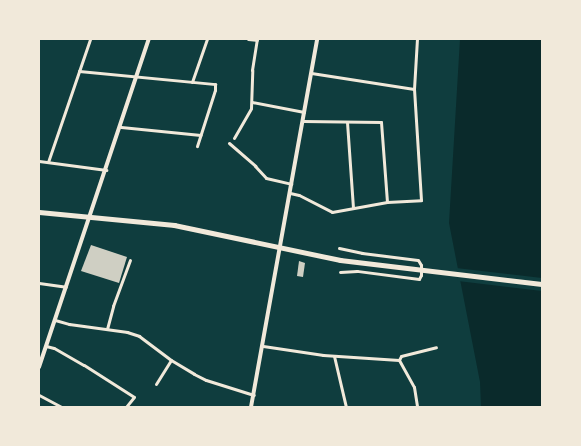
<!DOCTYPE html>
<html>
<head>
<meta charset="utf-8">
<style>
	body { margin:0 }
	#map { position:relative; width:581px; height:446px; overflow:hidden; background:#0f3d3e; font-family:Cabin,sans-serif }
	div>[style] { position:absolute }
	.water>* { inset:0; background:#0a2a2b }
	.pier>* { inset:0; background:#0f3d3e }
	.building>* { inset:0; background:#cfcfc3 }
	.minor>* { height:3px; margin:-1.5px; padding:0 1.5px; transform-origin:1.5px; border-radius:1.5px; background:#f1e9da }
	.tertiary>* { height:4px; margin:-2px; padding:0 2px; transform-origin:2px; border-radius:2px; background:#f1e9da }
	.primary>* { height:5px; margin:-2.5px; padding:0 2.5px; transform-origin:2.5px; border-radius:2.5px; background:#f1e9da }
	span { translate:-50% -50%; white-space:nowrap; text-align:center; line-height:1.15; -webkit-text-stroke:4px #f1e9da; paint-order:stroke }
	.frame { position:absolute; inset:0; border:40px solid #f1e9da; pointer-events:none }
</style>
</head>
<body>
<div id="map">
	<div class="water">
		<div style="clip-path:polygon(460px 39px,542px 39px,542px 407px,481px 407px,480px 382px,449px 223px)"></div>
	</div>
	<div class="pier">
		<div style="clip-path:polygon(456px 268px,542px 278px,542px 291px,458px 281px)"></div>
	</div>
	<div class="building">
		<div style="clip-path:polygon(91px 245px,127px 257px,119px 283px,81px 271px)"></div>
		<div style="clip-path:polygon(299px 261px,305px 263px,303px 277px,297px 276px)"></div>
	</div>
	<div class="minor">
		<div style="left:248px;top:39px;width:9px;rotate:6deg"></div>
		<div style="left:79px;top:71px;width:137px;rotate:5.5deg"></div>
		<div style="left:215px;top:84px;width:6px;rotate:90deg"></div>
		<div style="left:215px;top:90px;width:59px;rotate:107.8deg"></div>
		<div style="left:192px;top:82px;width:46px;rotate:-70.8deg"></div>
		<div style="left:414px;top:89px;width:50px;rotate:-86.6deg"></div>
		<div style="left:252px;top:102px;width:53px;rotate:10.9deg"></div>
		<div style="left:303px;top:121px;width:78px;rotate:0.7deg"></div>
		<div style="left:381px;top:122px;width:80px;rotate:85.7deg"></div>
		<div style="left:347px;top:122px;width:85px;rotate:86deg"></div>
		<div style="left:121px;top:127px;width:80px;rotate:5.7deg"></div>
		<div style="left:234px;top:138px;width:34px;rotate:-60deg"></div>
		<div style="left:251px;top:108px;width:38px;rotate:-88deg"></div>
		<div style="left:252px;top:70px;width:31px;rotate:-81deg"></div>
		<div style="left:229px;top:143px;width:35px;rotate:41deg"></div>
		<div style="left:255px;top:166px;width:16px;rotate:47deg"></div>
		<div style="left:266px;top:178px;width:26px;rotate:13deg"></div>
		<div style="left:39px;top:161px;width:68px;rotate:7.7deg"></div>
		<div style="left:48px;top:162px;width:130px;rotate:-71.1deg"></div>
		<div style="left:290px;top:193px;width:9px;rotate:13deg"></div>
		<div style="left:299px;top:195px;width:37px;rotate:27deg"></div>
		<div style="left:332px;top:212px;width:56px;rotate:-10.3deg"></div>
		<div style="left:387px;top:202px;width:34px;rotate:-3deg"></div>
		<div style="left:421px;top:200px;width:111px;rotate:-93.6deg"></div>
		<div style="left:414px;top:89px;width:104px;rotate:-171.2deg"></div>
		<div style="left:339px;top:248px;width:24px;rotate:12deg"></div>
		<div style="left:362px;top:253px;width:56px;rotate:7.1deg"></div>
		<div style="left:418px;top:260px;width:6px;rotate:59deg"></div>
		<div style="left:421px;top:265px;width:10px;rotate:90deg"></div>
		<div style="left:421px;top:275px;width:4px;rotate:117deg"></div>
		<div style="left:419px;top:279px;width:63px;rotate:-172.6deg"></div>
		<div style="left:357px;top:271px;width:17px;rotate:177deg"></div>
		<div style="left:39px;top:283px;width:27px;rotate:8deg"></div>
		<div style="left:55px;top:320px;width:15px;rotate:16deg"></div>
		<div style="left:69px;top:324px;width:59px;rotate:7.9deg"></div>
		<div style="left:127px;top:332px;width:13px;rotate:18deg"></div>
		<div style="left:139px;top:336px;width:40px;rotate:37deg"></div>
		<div style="left:171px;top:360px;width:27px;rotate:31deg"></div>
		<div style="left:194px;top:374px;width:13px;rotate:27deg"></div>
		<div style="left:206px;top:380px;width:50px;rotate:17.4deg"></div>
		<div style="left:107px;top:329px;width:24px;rotate:-75deg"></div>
		<div style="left:113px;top:306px;width:49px;rotate:-69.7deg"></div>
		<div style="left:46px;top:346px;width:8px;rotate:14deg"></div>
		<div style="left:54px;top:348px;width:34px;rotate:30deg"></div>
		<div style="left:84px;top:365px;width:59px;rotate:32.6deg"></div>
		<div style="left:134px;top:397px;width:13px;rotate:129deg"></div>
		<div style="left:263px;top:346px;width:61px;rotate:8.5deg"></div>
		<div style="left:323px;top:355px;width:76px;rotate:3.8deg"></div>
		<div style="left:399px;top:360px;width:31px;rotate:61deg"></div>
		<div style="left:414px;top:387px;width:20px;rotate:81deg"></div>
		<div style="left:334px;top:356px;width:52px;rotate:76.8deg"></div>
		<div style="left:399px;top:360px;width:4px;rotate:-63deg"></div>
		<div style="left:401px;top:356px;width:36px;rotate:-14deg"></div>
		<div style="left:156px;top:384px;width:28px;rotate:-58deg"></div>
		<div style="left:39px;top:395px;width:26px;rotate:28deg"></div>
	</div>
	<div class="tertiary">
		<div style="left:39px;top:367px;width:346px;rotate:-71.5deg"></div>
		<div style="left:251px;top:407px;width:374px;rotate:-79.8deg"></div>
	</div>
	<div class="primary">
		<div style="left:39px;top:212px;width:136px;rotate:5.5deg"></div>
		<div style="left:174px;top:225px;width:170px;rotate:11.9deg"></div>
		<div style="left:340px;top:260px;width:203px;rotate:6.8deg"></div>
	</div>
	<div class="frame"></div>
</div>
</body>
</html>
